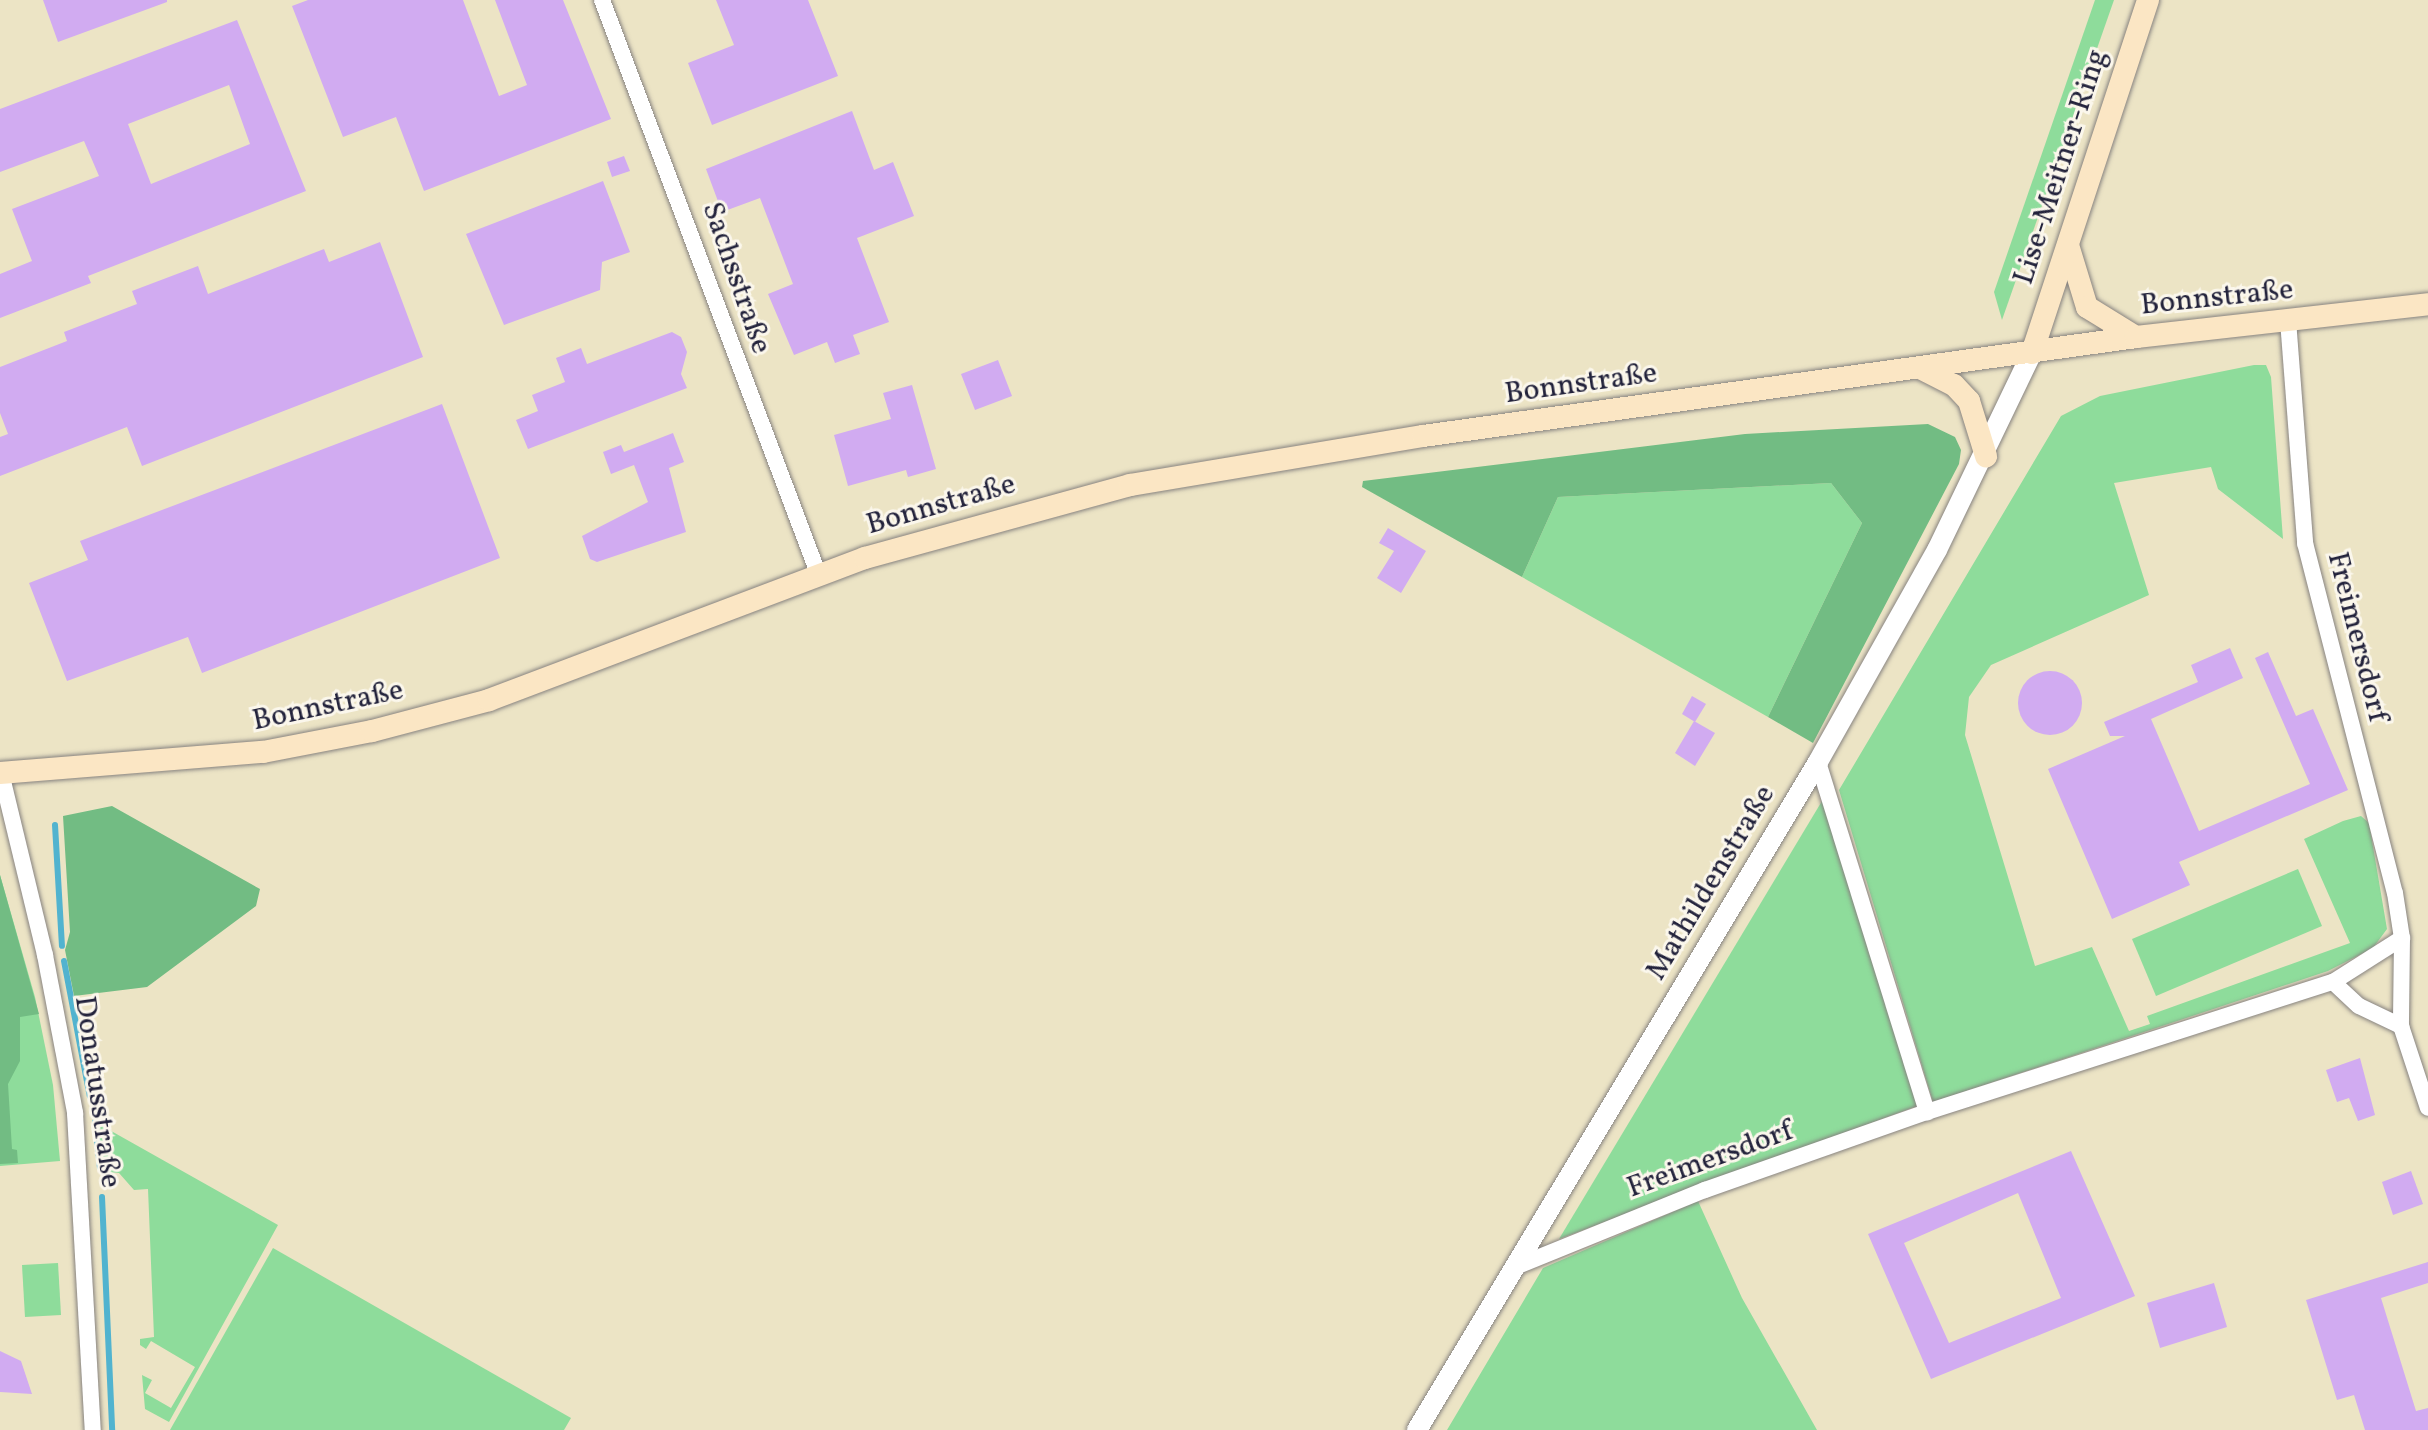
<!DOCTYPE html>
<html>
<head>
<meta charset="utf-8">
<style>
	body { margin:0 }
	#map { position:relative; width:2428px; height:1430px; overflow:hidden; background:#ece4c5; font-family:Vollkorn,serif }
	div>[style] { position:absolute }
	.green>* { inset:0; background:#8edc9b }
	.forest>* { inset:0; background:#72bc83 }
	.stream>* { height:6px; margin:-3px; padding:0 3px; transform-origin:3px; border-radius:3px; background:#51b3cf }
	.building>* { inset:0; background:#d1abf1 }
	.round { border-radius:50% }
	.roads { filter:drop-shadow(0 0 2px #878380) drop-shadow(0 0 2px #878380) }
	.minor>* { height:16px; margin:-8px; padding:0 8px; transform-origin:8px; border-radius:8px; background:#fff }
	.tertiary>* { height:20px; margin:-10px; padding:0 10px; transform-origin:10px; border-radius:10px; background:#fff }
	.secondary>* { height:22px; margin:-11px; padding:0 11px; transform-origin:11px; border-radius:11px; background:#fbe6c4 }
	span { translate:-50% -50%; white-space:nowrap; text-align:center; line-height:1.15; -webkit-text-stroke:6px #fbf7ec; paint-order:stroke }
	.street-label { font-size:30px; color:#22223b }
</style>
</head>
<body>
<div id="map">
	<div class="green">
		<div style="clip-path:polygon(2095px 0,2114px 0,2002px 320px,1994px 292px)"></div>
		<div style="clip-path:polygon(2254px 365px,2266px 365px,2271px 377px,2283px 539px,2218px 489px,2211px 467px,2114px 483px,2149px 595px,1991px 665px,1969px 697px,1965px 735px,2035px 966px,2092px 947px,2129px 1031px,2150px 1024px,2147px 1016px,2350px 943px,2304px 839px,2343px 821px,2361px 816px,2369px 823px,2387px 929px,2373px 948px,2328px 971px,1933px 1102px,1839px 790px,2061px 416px,2100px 396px)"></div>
		<div style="clip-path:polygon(1831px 483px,1862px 523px,1768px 717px,1522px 577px,1558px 497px)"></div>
		<div style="clip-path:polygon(1825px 796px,1917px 1106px,1559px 1239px)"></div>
		<div style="clip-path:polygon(2298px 869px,2322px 926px,2156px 996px,2132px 939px)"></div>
		<div style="clip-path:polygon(0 875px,35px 997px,53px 1085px,60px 1161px,0 1166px)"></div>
		<div style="clip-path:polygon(97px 1123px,278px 1225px,169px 1422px,145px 1409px,142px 1375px,152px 1380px,145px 1393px,171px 1408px,195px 1367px,151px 1341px,146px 1349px,140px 1345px,140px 1339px,154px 1337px,148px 1189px,134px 1190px,119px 1173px,104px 1172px)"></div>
		<div style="clip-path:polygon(1698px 1201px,1742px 1298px,1817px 1430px,1447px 1430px,1543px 1268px)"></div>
		<div style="clip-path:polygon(273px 1248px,571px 1418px,564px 1430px,170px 1430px)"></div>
		<div style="clip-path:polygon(58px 1263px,61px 1315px,25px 1317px,22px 1265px)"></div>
	</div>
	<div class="forest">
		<div style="clip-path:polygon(1928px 424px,1955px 437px,1961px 450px,1959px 464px,1813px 743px,1768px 717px,1862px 523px,1831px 483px,1558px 497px,1522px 577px,1362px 487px,1363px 481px,1745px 434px)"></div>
		<div style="clip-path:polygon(112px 806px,260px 889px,256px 906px,147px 987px,74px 996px,65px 950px,70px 932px,63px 816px)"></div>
		<div style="clip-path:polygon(0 875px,39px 1014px,20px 1017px,20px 1061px,8px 1084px,12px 1149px,17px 1150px,18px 1163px,0 1164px)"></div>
	</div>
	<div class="stream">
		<div style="left:55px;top:825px;width:121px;rotate:86.7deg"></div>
		<div style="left:64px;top:961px;width:138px;rotate:79.2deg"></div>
		<div style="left:95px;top:1122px;width:46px;rotate:83.8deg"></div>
		<div style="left:102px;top:1197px;width:233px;rotate:87.5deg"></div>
	</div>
	<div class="building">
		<div style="clip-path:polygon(43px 0,167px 0,167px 2px,58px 42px)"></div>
		<div style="clip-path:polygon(308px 0,463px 0,499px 96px,527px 85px,495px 0,563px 0,611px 119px,424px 191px,396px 117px,343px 137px,292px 6px)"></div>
		<div style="clip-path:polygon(716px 0,808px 0,838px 76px,712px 125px,688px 63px,734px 45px)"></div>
		<div style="clip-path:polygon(evenodd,237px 20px,306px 191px,88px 276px,91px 283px,0 318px,0 274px,32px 261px,12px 209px,99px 176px,84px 141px,0 172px,0 109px,237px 20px,229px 85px,250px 144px,151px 184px,128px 124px,229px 85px)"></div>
		<div style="clip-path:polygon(852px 111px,874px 170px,893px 162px,914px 216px,857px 238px,889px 322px,853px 335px,860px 354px,835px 363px,827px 342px,794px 355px,768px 294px,793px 284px,760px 198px,722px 212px,706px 169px)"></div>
		<div style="clip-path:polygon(624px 156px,630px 171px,612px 177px,607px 162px)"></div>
		<div style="clip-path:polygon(603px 181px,630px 252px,602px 262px,600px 290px,504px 325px,466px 234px)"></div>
		<div style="clip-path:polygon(380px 242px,423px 357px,142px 466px,127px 427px,0 476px,0 437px,8px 434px,0 413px,0 367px,67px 341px,64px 332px,137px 304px,132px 291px,198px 266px,208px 294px,324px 249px,329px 262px)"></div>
		<div style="clip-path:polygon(672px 332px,681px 337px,687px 352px,681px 374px,687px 388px,528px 449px,516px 420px,538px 411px,532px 395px,565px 382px,556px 358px,581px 348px,587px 364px)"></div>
		<div style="clip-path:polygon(998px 360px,1012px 396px,975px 410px,961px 374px)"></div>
		<div style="clip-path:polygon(912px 385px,936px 469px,908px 477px,906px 470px,848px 486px,834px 435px,891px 419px,883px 393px)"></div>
		<div style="clip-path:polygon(442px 404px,500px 558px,202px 673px,188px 637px,67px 681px,29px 583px,88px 560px,80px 541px)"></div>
		<div style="clip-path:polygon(673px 433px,684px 462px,669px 468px,686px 532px,597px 562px,590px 559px,582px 536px,648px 502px,634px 465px,611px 474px,603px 452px,621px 445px,624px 452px)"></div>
		<div style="clip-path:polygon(1388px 528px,1426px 551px,1401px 593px,1377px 578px,1394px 551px,1379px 543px)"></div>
		<div style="clip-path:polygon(2230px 648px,2243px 678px,2151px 719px,2199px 831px,2310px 784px,2255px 658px,2268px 652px,2296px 716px,2313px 709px,2348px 790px,2179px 862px,2190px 885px,2112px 919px,2048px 769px,2125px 736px,2110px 736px,2104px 722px,2198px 682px,2191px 665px)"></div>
		<div class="round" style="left:2018px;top:671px;width:64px;height:64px"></div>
		<div style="clip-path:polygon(1692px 696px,1706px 704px,1695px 722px,1682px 714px)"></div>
		<div style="clip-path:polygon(1694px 721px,1715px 733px,1695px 766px,1675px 753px)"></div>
		<div style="clip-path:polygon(2360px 1058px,2375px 1115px,2358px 1121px,2349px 1098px,2337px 1102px,2326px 1070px)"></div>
		<div style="clip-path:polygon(evenodd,2071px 1151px,2135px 1296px,1931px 1379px,1868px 1234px,2071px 1151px,2018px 1193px,2061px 1298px,1949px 1343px,1904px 1243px,2018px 1193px)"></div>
		<div style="clip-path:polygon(2411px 1171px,2423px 1204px,2393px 1215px,2382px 1182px)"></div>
		<div style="clip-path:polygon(2428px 1262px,2428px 1283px,2381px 1298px,2416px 1411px,2428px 1408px,2428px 1430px,2365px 1430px,2354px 1395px,2337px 1400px,2306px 1300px)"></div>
		<div style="clip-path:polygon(2214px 1283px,2227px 1327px,2160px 1348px,2147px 1303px)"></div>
		<div style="clip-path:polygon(0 1351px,21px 1361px,32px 1394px,0 1392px)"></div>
	</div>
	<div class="roads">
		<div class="minor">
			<div style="left:602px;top:0;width:612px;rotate:69.35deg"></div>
			<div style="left:2288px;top:320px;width:224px;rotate:85.6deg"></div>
			<div style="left:2305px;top:543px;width:361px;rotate:75.6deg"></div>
			<div style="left:2395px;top:893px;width:46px;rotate:81.2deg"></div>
			<div style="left:2402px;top:938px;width:88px;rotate:90.7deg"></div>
			<div style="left:2401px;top:1026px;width:86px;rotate:71.8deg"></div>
			<div style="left:1818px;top:762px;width:367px;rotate:72.7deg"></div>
			<div style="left:1px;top:773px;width:187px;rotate:76.4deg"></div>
			<div style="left:45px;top:955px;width:161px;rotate:79.2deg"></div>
			<div style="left:75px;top:1113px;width:318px;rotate:86.8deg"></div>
			<div style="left:2333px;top:982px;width:35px;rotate:43deg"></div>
			<div style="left:2359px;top:1006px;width:47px;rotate:25.5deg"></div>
			<div style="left:1515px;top:1267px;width:205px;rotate:-22.1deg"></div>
			<div style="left:1705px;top:1190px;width:235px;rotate:-19.4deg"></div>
			<div style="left:1927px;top:1112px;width:426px;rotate:-17.8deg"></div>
			<div style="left:2333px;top:982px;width:82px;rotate:-32.5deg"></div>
		</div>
		<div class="tertiary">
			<div style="left:1417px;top:1430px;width:779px;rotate:-59.02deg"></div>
			<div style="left:1818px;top:762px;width:243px;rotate:-60.7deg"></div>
			<div style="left:1937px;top:550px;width:219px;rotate:-64.3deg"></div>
		</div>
		<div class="secondary">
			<div style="left:2068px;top:245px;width:65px;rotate:73deg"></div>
			<div style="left:2087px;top:307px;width:57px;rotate:31.5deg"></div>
			<div style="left:2032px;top:353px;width:372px;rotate:-71.8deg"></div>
			<div style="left:1920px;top:368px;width:38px;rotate:27deg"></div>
			<div style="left:1954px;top:385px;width:22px;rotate:47deg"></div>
			<div style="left:1969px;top:401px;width:58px;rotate:72.8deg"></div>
			<div style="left:0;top:773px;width:264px;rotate:-4.6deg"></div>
			<div style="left:263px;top:752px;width:111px;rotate:-10.9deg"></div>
			<div style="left:372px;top:731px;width:121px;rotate:-14.8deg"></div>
			<div style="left:489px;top:700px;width:402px;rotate:-20.7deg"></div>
			<div style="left:865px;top:558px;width:275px;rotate:-15.4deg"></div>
			<div style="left:1130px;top:485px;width:297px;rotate:-9.5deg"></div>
			<div style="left:1423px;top:436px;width:720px;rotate:-7.9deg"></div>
			<div style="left:2136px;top:337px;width:294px;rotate:-6.4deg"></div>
		</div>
	</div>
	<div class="street-label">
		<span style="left:2061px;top:167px;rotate:-72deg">Lise-Meitner-Ring</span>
		<span style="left:736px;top:278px;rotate:71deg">Sachsstraße</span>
		<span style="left:2217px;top:298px;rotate:-6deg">Bonnstraße</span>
		<span style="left:1581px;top:384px;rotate:-8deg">Bonnstraße</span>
		<span style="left:941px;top:505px;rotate:-16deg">Bonnstraße</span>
		<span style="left:2357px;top:637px;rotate:76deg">Freimersdorf</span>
		<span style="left:328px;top:706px;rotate:-12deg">Bonnstraße</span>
		<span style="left:1711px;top:883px;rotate:-59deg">Mathildenstraße</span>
		<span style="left:97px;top:1092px;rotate:82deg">Donatusstraße</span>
		<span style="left:1710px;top:1160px;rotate:-20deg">Freimersdorf</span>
	</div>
</div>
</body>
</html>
